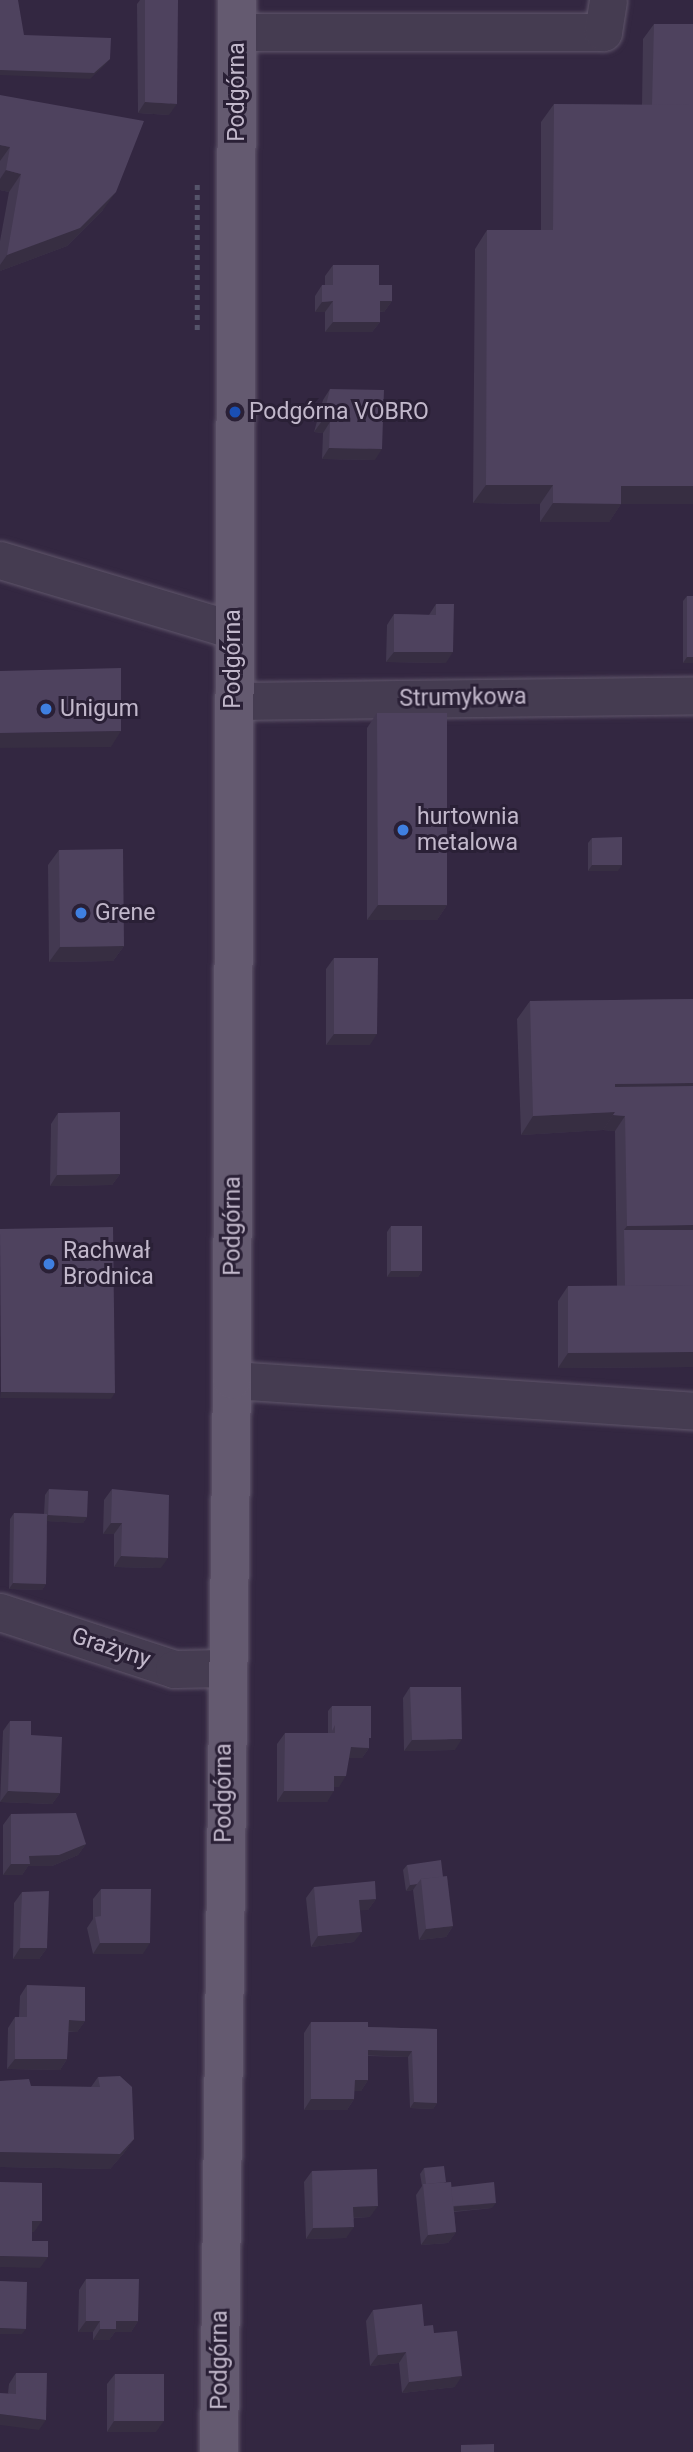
<!DOCTYPE html>
<html>
<head>
<meta charset="utf-8">
<style>
	body { margin:0 }
	#map { position:relative; width:693px; height:2452px; overflow:hidden; background:#332741; font-family:Roboto,sans-serif }
	div>[style] { position:absolute }
	.path>* { height:4.5px; margin-top:-2.25px; transform-origin:0; background:repeating-linear-gradient(90deg,#55546a 0 5px,transparent 0 10px) }
	.roads { filter:drop-shadow(0 0 2px #60566b) drop-shadow(0 0 2px #60566b) }
	.minor>* { height:37px; margin:-18.5px; padding:0 18.5px; transform-origin:18.5px; border-radius:18.5px; background:#453c51 }
	.major>* { height:38px; margin:-19px; padding:0 19px; transform-origin:19px; border-radius:19px; background:#645a70 }
	.wall>* { inset:0; background:#433951 }
	.shaded-wall>* { inset:0; background:#372e42 }
	.building>* { inset:0; background:#4e425e }
	.dots>* { width:19px; height:19px; translate:-50% -50%; box-sizing:border-box; border:4px solid #2a2036; border-radius:50% }
	span { translate:-50% -50%; white-space:nowrap; text-align:center; line-height:1.15; -webkit-text-stroke:6px #2a2036; paint-order:stroke }
	.street-label { font-size:23px; color:#c2b8cb }
	.poi-label { font-size:23px; color:#c2b8cb }
	.left { translate:0 -50%; text-align:left }
</style>
</head>
<body>
<div id="map">
	<div class="path">
		<div style="left:197px;top:330px;width:148px;rotate:-90deg"></div>
	</div>
	<div class="roads">
		<div class="minor">
			<div style="left:237px;top:32px;width:366px"></div>
			<div style="left:603px;top:32px;width:32px;rotate:-81deg"></div>
			<div style="left:0;top:560px;width:243px;rotate:16.7deg"></div>
			<div style="left:233px;top:701px;width:460px;rotate:-0.7deg"></div>
			<div style="left:232px;top:1380px;width:462px;rotate:3.8deg"></div>
			<div style="left:0;top:1612px;width:183px;rotate:18.1deg"></div>
			<div style="left:174px;top:1669px;width:51px;rotate:-1.1deg"></div>
		</div>
		<div class="major">
			<div style="left:219px;top:2452px;width:1072px;rotate:-89.31deg"></div>
			<div style="left:232px;top:1380px;width:1380px;rotate:-89.79deg"></div>
		</div>
	</div>
	<div class="wall">
		<div style="clip-path:polygon(140px 0,178px 0,169px 115px,138px 113px,137px 4px)"></div>
		<div style="clip-path:polygon(654px 24px,693px 24px,693px 504px,621px 504px,609px 522px,540px 522px,540px 504px,473px 503px,475px 249px,487px 230px,541px 230px,541px 122px,554px 104px,642px 105px,643px 39px)"></div>
		<div style="clip-path:polygon(0 95px,103px 210px,67px 246px,0 271px,0 241px,9px 192px,0 190px)"></div>
		<div style="clip-path:polygon(333px 265px,379px 285px,392px 301px,384px 312px,380px 312px,380px 322px,372px 332px,325px 332px,325px 312px,315px 312px,315px 296px,322px 285px,325px 285px,325px 276px)"></div>
		<div style="clip-path:polygon(330px 389px,375px 460px,322px 459px,323px 433px,314px 432px,323px 400px)"></div>
		<div style="clip-path:polygon(687px 596px,693px 663px,683px 663px,683px 601px)"></div>
		<div style="clip-path:polygon(436px 604px,446px 663px,386px 662px,387px 625px,394px 614px,429px 615px)"></div>
		<div style="clip-path:polygon(377px 713px,447px 905px,437px 920px,367px 920px,367px 728px)"></div>
		<div style="clip-path:polygon(592px 838px,618px 871px,588px 871px,588px 843px)"></div>
		<div style="clip-path:polygon(59px 850px,124px 946px,113px 961px,49px 962px,48px 865px)"></div>
		<div style="clip-path:polygon(334px 958px,370px 1045px,326px 1045px,326px 969px)"></div>
		<div style="clip-path:polygon(693px 999px,693px 1367px,558px 1368px,558px 1301px,568px 1286px,617px 1286px,615px 1131px,603px 1130px,521px 1135px,517px 1019px,530px 1001px)"></div>
		<div style="clip-path:polygon(58px 1113px,120px 1174px,112px 1185px,50px 1186px,51px 1124px)"></div>
		<div style="clip-path:polygon(391px 1226px,422px 1271px,418px 1277px,387px 1277px,387px 1232px)"></div>
		<div style="clip-path:polygon(49px 1489px,87px 1517px,83px 1523px,47px 1521px,46px 1584px,42px 1590px,9px 1589px,10px 1519px,14px 1513px,44px 1514px,45px 1495px)"></div>
		<div style="clip-path:polygon(112px 1489px,161px 1568px,114px 1567px,114px 1534px,103px 1534px,104px 1500px)"></div>
		<div style="clip-path:polygon(410px 1687px,455px 1750px,404px 1751px,403px 1698px)"></div>
		<div style="clip-path:polygon(332px 1706px,369px 1741px,369px 1748px,362px 1758px,349px 1758px,339px 1787px,334px 1787px,327px 1802px,277px 1802px,277px 1744px,285px 1733px,328px 1733px,328px 1711px)"></div>
		<div style="clip-path:polygon(10px 1721px,31px 1735px,60px 1793px,52px 1804px,0 1802px,3px 1731px)"></div>
		<div style="clip-path:polygon(11px 1814px,86px 1844px,78px 1855px,52px 1866px,28px 1866px,22px 1875px,3px 1875px,3px 1825px)"></div>
		<div style="clip-path:polygon(407px 1865px,443px 1877px,453px 1926px,446px 1937px,419px 1940px,413px 1890px,406px 1891px,403px 1870px)"></div>
		<div style="clip-path:polygon(314px 1887px,376px 1899px,368px 1910px,360px 1910px,354px 1942px,311px 1947px,306px 1898px)"></div>
		<div style="clip-path:polygon(101px 1889px,143px 1954px,93px 1954px,87px 1928px,93px 1919px,93px 1899px)"></div>
		<div style="clip-path:polygon(22px 1892px,47px 1948px,39px 1959px,13px 1959px,14px 1903px)"></div>
		<div style="clip-path:polygon(27px 1985px,85px 2021px,77px 2032px,68px 2032px,67px 2059px,60px 2070px,7px 2069px,8px 2028px,15px 2017px,19px 2017px,20px 1996px)"></div>
		<div style="clip-path:polygon(311px 2022px,368px 2027px,437px 2029px,437px 2103px,433px 2109px,410px 2108px,408px 2057px,368px 2056px,368px 2080px,361px 2091px,354px 2091px,354px 2099px,347px 2110px,304px 2110px,304px 2033px)"></div>
		<div style="clip-path:polygon(98px 2077px,134px 2139px,123px 2154px,110px 2169px,0 2167px,0 2081px,31px 2086px,91px 2087px)"></div>
		<div style="clip-path:polygon(424px 2168px,451px 2187px,492px 2208px,454px 2212px,456px 2232px,448px 2243px,421px 2245px,416px 2195px,422px 2186px,420px 2174px)"></div>
		<div style="clip-path:polygon(312px 2171px,370px 2217px,354px 2218px,346px 2238px,306px 2239px,304px 2182px)"></div>
		<div style="clip-path:polygon(86px 2279px,138px 2321px,131px 2332px,115px 2332px,109px 2340px,93px 2340px,93px 2332px,78px 2332px,79px 2290px)"></div>
		<div style="clip-path:polygon(373px 2310px,424px 2326px,434px 2333px,455px 2387px,402px 2393px,399px 2363px,370px 2366px,366px 2321px)"></div>
		<div style="clip-path:polygon(16px 2373px,39px 2430px,8px 2393px,9px 2384px)"></div>
		<div style="clip-path:polygon(115px 2374px,156px 2432px,107px 2432px,107px 2384px)"></div>
	</div>
	<div class="shaded-wall">
		<div style="clip-path:polygon(110px 59px,106px 64px,90px 79px,0 75px,0 70px)"></div>
		<div style="clip-path:polygon(145px 102px,177px 104px,169px 115px,138px 113px)"></div>
		<div style="clip-path:polygon(0 145px,10px 147px,0 161px)"></div>
		<div style="clip-path:polygon(6px 170px,21px 174px,9px 192px,0 190px,0 179px)"></div>
		<div style="clip-path:polygon(116px 192px,103px 210px,67px 246px,0 271px,0 265px,7px 255px)"></div>
		<div style="clip-path:polygon(333px 301px,325px 312px,315px 312px,322px 302px)"></div>
		<div style="clip-path:polygon(380px 301px,392px 301px,384px 312px,372px 311px)"></div>
		<div style="clip-path:polygon(333px 322px,380px 322px,372px 332px,325px 332px)"></div>
		<div style="clip-path:polygon(322px 421px,330px 422px,323px 433px,314px 432px)"></div>
		<div style="clip-path:polygon(329px 448px,382px 449px,375px 460px,322px 459px)"></div>
		<div style="clip-path:polygon(486px 485px,553px 485px,540px 504px,473px 503px)"></div>
		<div style="clip-path:polygon(621px 486px,693px 486px,693px 504px,621px 504px,609px 522px,540px 522px,553px 503px)"></div>
		<div style="clip-path:polygon(394px 652px,453px 652px,446px 663px,386px 662px)"></div>
		<div style="clip-path:polygon(687px 657px,693px 657px,693px 663px,683px 663px)"></div>
		<div style="clip-path:polygon(121px 731px,111px 747px,0 748px,0 733px)"></div>
		<div style="clip-path:polygon(592px 865px,622px 865px,618px 871px,588px 871px)"></div>
		<div style="clip-path:polygon(378px 905px,447px 905px,437px 920px,367px 920px)"></div>
		<div style="clip-path:polygon(124px 946px,113px 961px,49px 962px,60px 947px)"></div>
		<div style="clip-path:polygon(334px 1034px,377px 1034px,370px 1045px,326px 1045px)"></div>
		<div style="clip-path:polygon(693px 1083px,693px 1101px,613px 1102px,615px 1084px)"></div>
		<div style="clip-path:polygon(615px 1112px,603px 1130px,521px 1135px,533px 1116px)"></div>
		<div style="clip-path:polygon(613px 1115px,625px 1116px,615px 1131px,603px 1130px)"></div>
		<div style="clip-path:polygon(120px 1174px,112px 1185px,50px 1186px,57px 1175px)"></div>
		<div style="clip-path:polygon(693px 1225px,693px 1240px,624px 1230px,627px 1226px)"></div>
		<div style="clip-path:polygon(391px 1271px,422px 1271px,418px 1277px,387px 1277px)"></div>
		<div style="clip-path:polygon(693px 1352px,693px 1367px,558px 1368px,568px 1353px)"></div>
		<div style="clip-path:polygon(1px 1392px,115px 1393px,111px 1399px,0 1398px)"></div>
		<div style="clip-path:polygon(48px 1515px,87px 1517px,83px 1523px,44px 1521px)"></div>
		<div style="clip-path:polygon(111px 1523px,122px 1523px,114px 1534px,103px 1534px)"></div>
		<div style="clip-path:polygon(121px 1556px,168px 1558px,161px 1568px,114px 1567px)"></div>
		<div style="clip-path:polygon(13px 1583px,46px 1584px,42px 1590px,9px 1589px)"></div>
		<div style="clip-path:polygon(462px 1739px,455px 1750px,404px 1751px,412px 1740px)"></div>
		<div style="clip-path:polygon(351px 1747px,369px 1748px,362px 1758px,343px 1758px)"></div>
		<div style="clip-path:polygon(334px 1776px,346px 1776px,339px 1787px,327px 1787px)"></div>
		<div style="clip-path:polygon(8px 1791px,60px 1793px,52px 1804px,0 1802px)"></div>
		<div style="clip-path:polygon(284px 1791px,334px 1791px,327px 1802px,277px 1802px)"></div>
		<div style="clip-path:polygon(86px 1844px,78px 1855px,52px 1866px,28px 1866px,22px 1875px,3px 1875px,11px 1864px,29px 1856px)"></div>
		<div style="clip-path:polygon(417px 1884px,413px 1890px,406px 1891px,410px 1885px)"></div>
		<div style="clip-path:polygon(376px 1899px,368px 1910px,351px 1911px,359px 1900px)"></div>
		<div style="clip-path:polygon(453px 1926px,446px 1937px,419px 1940px,426px 1929px)"></div>
		<div style="clip-path:polygon(362px 1932px,354px 1942px,311px 1947px,318px 1936px)"></div>
		<div style="clip-path:polygon(100px 1943px,150px 1943px,143px 1954px,93px 1954px)"></div>
		<div style="clip-path:polygon(20px 1948px,47px 1948px,39px 1959px,13px 1959px)"></div>
		<div style="clip-path:polygon(69px 2020px,85px 2021px,77px 2032px,61px 2031px)"></div>
		<div style="clip-path:polygon(364px 2050px,412px 2051px,408px 2057px,360px 2055px)"></div>
		<div style="clip-path:polygon(15px 2059px,67px 2059px,60px 2070px,7px 2069px)"></div>
		<div style="clip-path:polygon(355px 2080px,368px 2080px,361px 2091px,347px 2091px)"></div>
		<div style="clip-path:polygon(311px 2099px,354px 2099px,347px 2110px,304px 2110px)"></div>
		<div style="clip-path:polygon(414px 2102px,437px 2103px,433px 2109px,410px 2108px)"></div>
		<div style="clip-path:polygon(134px 2139px,123px 2154px,110px 2169px,0 2167px,0 2152px)"></div>
		<div style="clip-path:polygon(496px 2203px,492px 2208px,445px 2212px,449px 2207px)"></div>
		<div style="clip-path:polygon(378px 2206px,370px 2217px,346px 2218px,353px 2207px)"></div>
		<div style="clip-path:polygon(32px 2221px,42px 2221px,34px 2232px,25px 2232px)"></div>
		<div style="clip-path:polygon(354px 2227px,346px 2238px,306px 2239px,313px 2228px)"></div>
		<div style="clip-path:polygon(456px 2232px,448px 2243px,421px 2245px,428px 2235px)"></div>
		<div style="clip-path:polygon(0 2256px,48px 2257px,40px 2268px,0 2267px)"></div>
		<div style="clip-path:polygon(86px 2321px,100px 2321px,93px 2332px,78px 2332px)"></div>
		<div style="clip-path:polygon(116px 2321px,138px 2321px,131px 2332px,115px 2332px,109px 2340px,93px 2340px,100px 2329px)"></div>
		<div style="clip-path:polygon(0 2328px,26px 2329px,22px 2334px,0 2334px)"></div>
		<div style="clip-path:polygon(406px 2352px,399px 2363px,370px 2366px,378px 2355px)"></div>
		<div style="clip-path:polygon(462px 2376px,455px 2387px,402px 2393px,409px 2382px)"></div>
		<div style="clip-path:polygon(0 2414px,46px 2420px,39px 2430px,0 2425px)"></div>
		<div style="clip-path:polygon(114px 2421px,164px 2421px,156px 2432px,107px 2432px)"></div>
	</div>
	<div class="building">
		<div style="clip-path:polygon(0 0,18px 0,24px 35px,111px 38px,110px 59px,94px 73px,0 70px)"></div>
		<div style="clip-path:polygon(145px 0,178px 0,177px 104px,145px 102px)"></div>
		<div style="clip-path:polygon(654px 24px,693px 24px,693px 105px,652px 105px)"></div>
		<div style="clip-path:polygon(0 95px,144px 121px,116px 192px,80px 228px,7px 255px,21px 174px,6px 170px,10px 147px,0 145px)"></div>
		<div style="clip-path:polygon(554px 104px,693px 105px,693px 486px,621px 486px,621px 504px,553px 503px,553px 485px,486px 485px,487px 230px,553px 230px)"></div>
		<div style="clip-path:polygon(333px 265px,379px 265px,379px 285px,392px 285px,392px 301px,380px 301px,380px 322px,333px 322px,333px 301px,322px 302px,322px 285px,333px 285px)"></div>
		<div style="clip-path:polygon(330px 389px,384px 390px,382px 449px,329px 448px,330px 422px,322px 421px)"></div>
		<div style="clip-path:polygon(687px 596px,693px 596px,693px 657px,687px 657px)"></div>
		<div style="clip-path:polygon(436px 604px,454px 604px,453px 652px,394px 652px,394px 614px,436px 615px)"></div>
		<div style="clip-path:polygon(121px 668px,121px 731px,0 733px,0 671px)"></div>
		<div style="clip-path:polygon(377px 713px,447px 713px,447px 905px,378px 905px)"></div>
		<div style="clip-path:polygon(622px 837px,622px 865px,592px 865px,592px 838px)"></div>
		<div style="clip-path:polygon(123px 849px,124px 946px,60px 947px,59px 850px)"></div>
		<div style="clip-path:polygon(334px 958px,378px 958px,377px 1034px,334px 1034px)"></div>
		<div style="clip-path:polygon(693px 999px,693px 1083px,615px 1084px,615px 1112px,533px 1116px,530px 1001px)"></div>
		<div style="clip-path:polygon(693px 1086px,693px 1225px,627px 1226px,625px 1116px,613px 1115px,615px 1112px,615px 1087px)"></div>
		<div style="clip-path:polygon(120px 1112px,120px 1174px,57px 1175px,58px 1113px)"></div>
		<div style="clip-path:polygon(391px 1226px,422px 1226px,422px 1271px,391px 1271px)"></div>
		<div style="clip-path:polygon(113px 1227px,115px 1393px,1px 1392px,0 1229px)"></div>
		<div style="clip-path:polygon(624px 1230px,693px 1230px,693px 1285px,625px 1286px)"></div>
		<div style="clip-path:polygon(693px 1285px,693px 1352px,568px 1353px,568px 1286px)"></div>
		<div style="clip-path:polygon(49px 1489px,88px 1491px,87px 1517px,48px 1515px)"></div>
		<div style="clip-path:polygon(112px 1489px,169px 1495px,168px 1558px,121px 1556px,122px 1523px,111px 1523px)"></div>
		<div style="clip-path:polygon(14px 1513px,47px 1514px,46px 1584px,13px 1583px)"></div>
		<div style="clip-path:polygon(410px 1687px,461px 1687px,462px 1739px,412px 1740px)"></div>
		<div style="clip-path:polygon(332px 1706px,371px 1706px,371px 1738px,369px 1738px,369px 1733px,351px 1733px,351px 1725px,335px 1725px,332px 1731px)"></div>
		<div style="clip-path:polygon(10px 1721px,31px 1721px,31px 1735px,62px 1737px,60px 1793px,8px 1791px)"></div>
		<div style="clip-path:polygon(335px 1725px,351px 1725px,351px 1733px,369px 1733px,369px 1748px,351px 1747px,346px 1776px,334px 1776px,334px 1791px,284px 1791px,285px 1733px,335px 1733px)"></div>
		<div style="clip-path:polygon(76px 1813px,86px 1844px,59px 1855px,29px 1856px,30px 1864px,11px 1864px,11px 1814px)"></div>
		<div style="clip-path:polygon(441px 1860px,443px 1877px,421px 1879px,417px 1884px,410px 1885px,407px 1865px)"></div>
		<div style="clip-path:polygon(447px 1876px,453px 1926px,426px 1929px,421px 1879px)"></div>
		<div style="clip-path:polygon(375px 1881px,376px 1899px,359px 1900px,362px 1932px,318px 1936px,314px 1887px)"></div>
		<div style="clip-path:polygon(101px 1889px,151px 1889px,150px 1943px,100px 1943px,95px 1917px,101px 1916px)"></div>
		<div style="clip-path:polygon(49px 1891px,47px 1948px,20px 1948px,22px 1892px)"></div>
		<div style="clip-path:polygon(27px 1985px,85px 1987px,85px 2021px,69px 2020px,67px 2059px,15px 2059px,15px 2017px,27px 2017px)"></div>
		<div style="clip-path:polygon(311px 2022px,368px 2022px,368px 2080px,355px 2080px,354px 2099px,311px 2099px)"></div>
		<div style="clip-path:polygon(368px 2027px,437px 2029px,437px 2103px,414px 2102px,412px 2051px,368px 2050px)"></div>
		<div style="clip-path:polygon(120px 2076px,132px 2087px,134px 2139px,120px 2154px,0 2152px,0 2081px,29px 2079px,31px 2086px,100px 2087px,98px 2077px)"></div>
		<div style="clip-path:polygon(444px 2166px,446px 2182px,426px 2184px,424px 2168px)"></div>
		<div style="clip-path:polygon(377px 2169px,378px 2206px,353px 2207px,354px 2227px,313px 2228px,312px 2171px)"></div>
		<div style="clip-path:polygon(0 2182px,42px 2183px,42px 2221px,32px 2221px,32px 2241px,48px 2241px,48px 2257px,0 2256px)"></div>
		<div style="clip-path:polygon(451px 2182px,456px 2232px,428px 2235px,423px 2184px)"></div>
		<div style="clip-path:polygon(494px 2182px,496px 2203px,453px 2206px,451px 2187px)"></div>
		<div style="clip-path:polygon(86px 2279px,139px 2279px,138px 2321px,116px 2321px,116px 2329px,100px 2329px,100px 2321px,86px 2321px)"></div>
		<div style="clip-path:polygon(0 2281px,27px 2282px,26px 2329px,0 2328px)"></div>
		<div style="clip-path:polygon(422px 2304px,424px 2326px,433px 2325px,434px 2333px,457px 2331px,462px 2376px,409px 2382px,406px 2352px,378px 2355px,373px 2310px)"></div>
		<div style="clip-path:polygon(16px 2373px,47px 2373px,46px 2420px,0 2414px,0 2393px,16px 2394px)"></div>
		<div style="clip-path:polygon(115px 2374px,164px 2374px,164px 2421px,114px 2421px)"></div>
		<div style="clip-path:polygon(494px 2444px,494px 2452px,461px 2452px,461px 2445px)"></div>
	</div>
	<div class="dots">
		<div style="left:235px;top:412px;background:#1a4fb4"></div>
		<div style="left:46px;top:709px;background:#3f7fe0"></div>
		<div style="left:403px;top:830px;background:#3f7fe0"></div>
		<div style="left:81px;top:913px;background:#3f7fe0"></div>
		<div style="left:49px;top:1264px;background:#3f7fe0"></div>
	</div>
	<div class="street-label">
		<span style="left:237px;top:92px;rotate:-90deg">Podgórna</span>
		<span style="left:233px;top:659px;rotate:-90deg">Podgórna</span>
		<span style="left:463px;top:698px;rotate:-1deg">Strumykowa</span>
		<span style="left:233px;top:1226px;rotate:-90deg">Podgórna</span>
		<span style="left:111px;top:1648px;rotate:18deg">Grażyny</span>
		<span style="left:224px;top:1793px;rotate:-90deg">Podgórna</span>
		<span style="left:220px;top:2360px;rotate:-90deg">Podgórna</span>
	</div>
	<div class="poi-label">
		<span class="left" style="left:249px;top:412px">Podgórna VOBRO</span>
		<span class="left" style="left:60px;top:709px">Unigum</span>
		<span class="left" style="left:417px;top:830px">hurtownia<br>metalowa</span>
		<span class="left" style="left:95px;top:913px">Grene</span>
		<span class="left" style="left:63px;top:1264px">Rachwał<br>Brodnica</span>
	</div>
</div>
</body>
</html>
